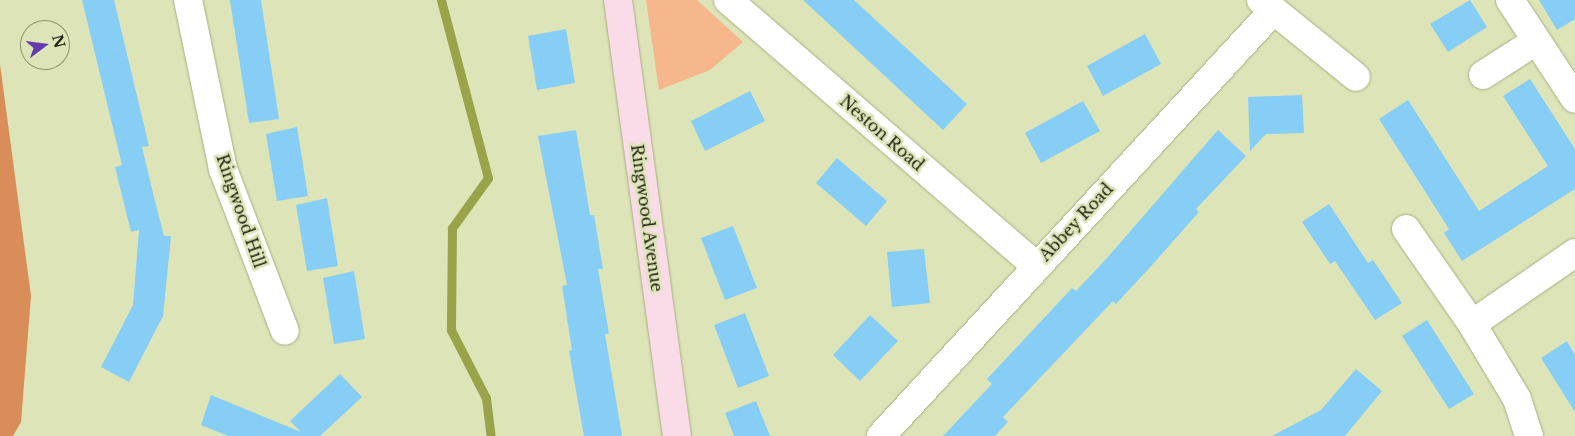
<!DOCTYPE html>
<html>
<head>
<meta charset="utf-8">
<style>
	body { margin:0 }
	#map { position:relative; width:1575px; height:436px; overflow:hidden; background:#dde4b7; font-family:"Libre Baskerville",serif }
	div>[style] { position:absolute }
	.green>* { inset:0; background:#f7b78d }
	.forest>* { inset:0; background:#d98e59 }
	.stream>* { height:9px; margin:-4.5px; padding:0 4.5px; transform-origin:4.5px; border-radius:4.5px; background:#98a34a }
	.building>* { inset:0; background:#87cef7 }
	.roads { filter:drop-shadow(0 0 1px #a9af83) drop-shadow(0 0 1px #a9af83) }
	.street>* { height:28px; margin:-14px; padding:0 14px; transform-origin:14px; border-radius:14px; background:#fff }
	.secondary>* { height:28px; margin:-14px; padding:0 14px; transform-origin:14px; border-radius:14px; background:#fadbe8 }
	span { translate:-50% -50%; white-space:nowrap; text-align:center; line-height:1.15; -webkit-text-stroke:5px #dde4b7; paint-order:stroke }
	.street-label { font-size:16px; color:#202211 }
	.north { position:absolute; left:20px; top:20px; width:50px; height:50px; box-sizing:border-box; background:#dde4b7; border:1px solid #919675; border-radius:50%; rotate:75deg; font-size:14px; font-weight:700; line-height:20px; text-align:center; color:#202211 }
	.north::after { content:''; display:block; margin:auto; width:18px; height:22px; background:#643ab1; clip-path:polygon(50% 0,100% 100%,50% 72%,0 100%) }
</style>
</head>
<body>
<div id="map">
	<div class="green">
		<div style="clip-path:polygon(646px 0,697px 0,743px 42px,710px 70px,659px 90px)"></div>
	</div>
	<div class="forest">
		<div style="clip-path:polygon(0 64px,31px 296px,21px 422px,13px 436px,0 436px)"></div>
	</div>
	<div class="stream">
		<div style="left:441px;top:0;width:184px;rotate:75.2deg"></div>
		<div style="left:488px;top:178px;width:62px;rotate:125.8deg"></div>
		<div style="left:452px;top:228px;width:102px;rotate:90.6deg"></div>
		<div style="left:451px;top:330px;width:76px;rotate:62.8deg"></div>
		<div style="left:486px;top:398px;width:38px;rotate:83deg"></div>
	</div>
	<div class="building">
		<div style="clip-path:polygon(82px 0,114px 0,149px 146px,142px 147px,153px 193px,164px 236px,171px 236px,163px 316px,129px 382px,101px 367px,133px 305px,139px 230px,131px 232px,115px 167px,122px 165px)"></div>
		<div style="clip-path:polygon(230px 0,261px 0,279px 119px,249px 123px)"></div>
		<div style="clip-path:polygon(803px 0,854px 0,967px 104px,943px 130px)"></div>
		<div style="clip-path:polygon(1470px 0,1487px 27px,1448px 52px,1430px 24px)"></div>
		<div style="clip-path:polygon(1539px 0,1575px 0,1575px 19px,1557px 30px)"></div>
		<div style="clip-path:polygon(566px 29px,575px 83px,537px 90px,528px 36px)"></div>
		<div style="clip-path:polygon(1145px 34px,1161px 64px,1103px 96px,1087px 66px)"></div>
		<div style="clip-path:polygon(1530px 79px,1575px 149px,1575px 189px,1462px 261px,1444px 233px,1449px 229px,1379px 119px,1408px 100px,1479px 211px,1548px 166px,1503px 96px)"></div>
		<div style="clip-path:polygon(750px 91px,765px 121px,705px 151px,691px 121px)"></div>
		<div style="clip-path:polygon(1302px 95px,1304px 133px,1266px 134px,1250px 151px,1248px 97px)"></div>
		<div style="clip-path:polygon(1083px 101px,1100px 131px,1041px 163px,1025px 133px)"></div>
		<div style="clip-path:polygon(297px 127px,308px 196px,277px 201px,266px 134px)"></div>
		<div style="clip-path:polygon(576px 130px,590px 215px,594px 215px,603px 269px,598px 269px,609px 334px,605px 334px,622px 436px,584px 436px,569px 351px,572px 350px,562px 286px,567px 285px,538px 136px)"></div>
		<div style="clip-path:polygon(1218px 130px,1246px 156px,1196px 209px,1199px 212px,1153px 264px,1116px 304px,1113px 301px,1003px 417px,1008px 422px,995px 436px,943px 436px,992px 384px,987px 379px,1072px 288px,1076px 291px,1107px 258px)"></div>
		<div style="clip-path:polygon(837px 158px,887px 201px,866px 226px,816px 183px)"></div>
		<div style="clip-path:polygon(327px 198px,338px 266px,307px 271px,296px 205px)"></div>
		<div style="clip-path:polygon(1329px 204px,1368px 263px,1373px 260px,1402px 303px,1375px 320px,1335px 261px,1330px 264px,1302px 222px)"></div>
		<div style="clip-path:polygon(733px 226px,757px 288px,725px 300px,701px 238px)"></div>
		<div style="clip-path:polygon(924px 249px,930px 303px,892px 307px,887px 252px)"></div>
		<div style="clip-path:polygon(354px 271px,365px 339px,334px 344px,323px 278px)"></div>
		<div style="clip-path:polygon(745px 313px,769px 376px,738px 388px,714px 325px)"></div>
		<div style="clip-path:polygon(870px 315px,898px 341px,860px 381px,833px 355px)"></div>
		<div style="clip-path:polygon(1427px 320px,1474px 394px,1449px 409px,1402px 336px)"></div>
		<div style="clip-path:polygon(1567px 341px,1575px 355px,1575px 412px,1541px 358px)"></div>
		<div style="clip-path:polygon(1356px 369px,1382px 391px,1345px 436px,1272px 436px,1321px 410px)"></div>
		<div style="clip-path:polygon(340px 374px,362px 397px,320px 436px,228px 436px,201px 425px,211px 395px,301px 432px,290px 421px)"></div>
		<div style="clip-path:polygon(756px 401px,770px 436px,734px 436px,725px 413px)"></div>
	</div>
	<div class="roads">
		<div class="street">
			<div style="left:188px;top:0;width:173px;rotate:78.3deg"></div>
			<div style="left:223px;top:169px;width:173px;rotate:69.1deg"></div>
			<div style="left:728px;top:0;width:407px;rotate:40.8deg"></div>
			<div style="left:1261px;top:0;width:122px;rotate:39deg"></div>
			<div style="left:1510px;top:0;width:118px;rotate:56.7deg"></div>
			<div style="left:1483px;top:75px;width:63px;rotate:-32.7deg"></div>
			<div style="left:1406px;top:229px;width:116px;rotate:55.2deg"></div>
			<div style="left:1472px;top:324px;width:87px;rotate:59deg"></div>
			<div style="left:1517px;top:399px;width:39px;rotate:72deg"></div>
			<div style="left:1472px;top:324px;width:125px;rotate:-34.6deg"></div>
			<div style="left:881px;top:436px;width:578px;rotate:-47.31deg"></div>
		</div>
		<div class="secondary">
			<div style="left:618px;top:0;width:440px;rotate:82.3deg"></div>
		</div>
	</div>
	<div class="street-label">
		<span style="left:882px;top:133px;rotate:41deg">Neston Road</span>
		<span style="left:241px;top:211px;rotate:71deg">Ringwood Hill</span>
		<span style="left:647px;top:218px;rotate:82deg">Ringwood Avenue</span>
		<span style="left:1076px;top:222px;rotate:-47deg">Abbey Road</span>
	</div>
	<div class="north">N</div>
</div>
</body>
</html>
